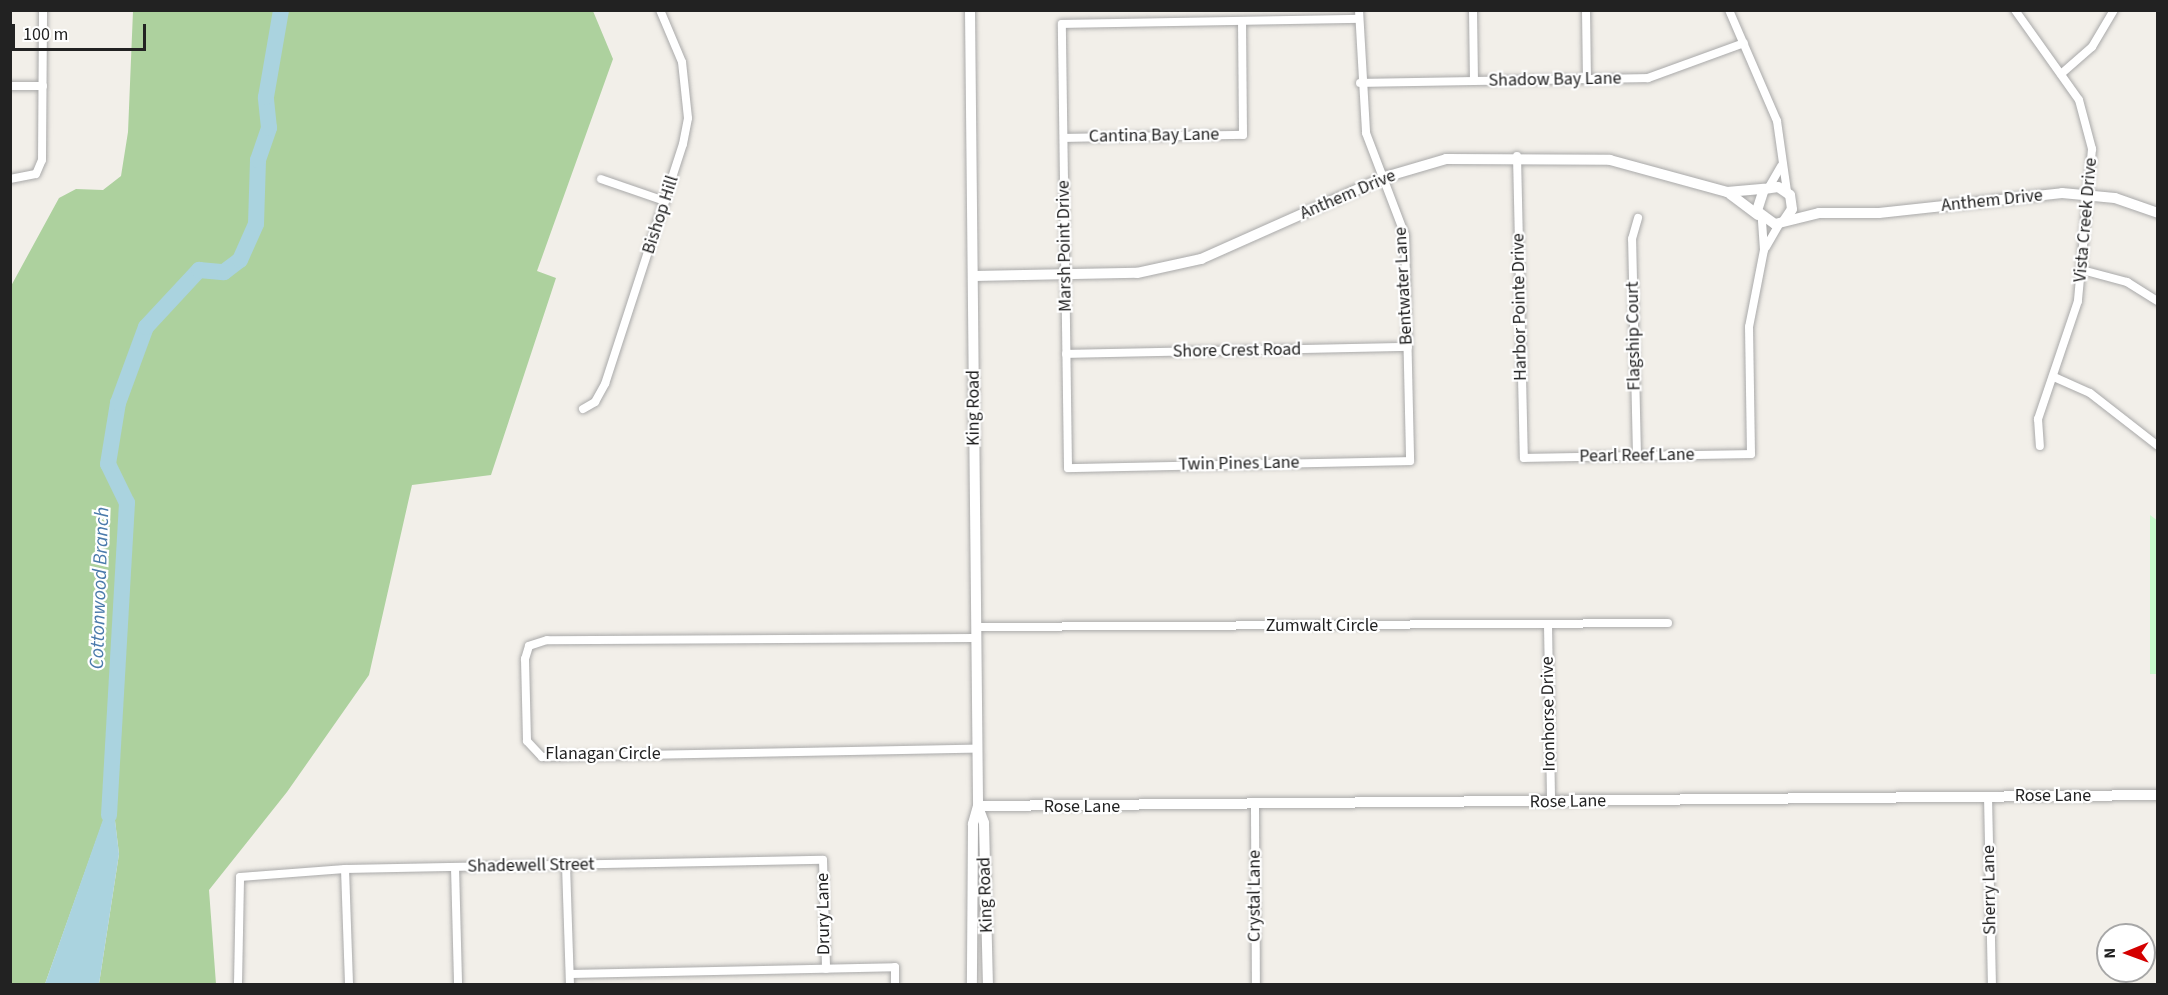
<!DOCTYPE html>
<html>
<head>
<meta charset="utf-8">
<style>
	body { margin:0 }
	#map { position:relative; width:2168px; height:995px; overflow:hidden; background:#f2efe9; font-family:"Source Sans 3",sans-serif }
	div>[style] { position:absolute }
	.forest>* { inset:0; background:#add19e }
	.park>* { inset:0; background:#c8facc }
	.water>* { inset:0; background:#aad3df }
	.river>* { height:16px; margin:-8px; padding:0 8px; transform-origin:8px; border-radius:8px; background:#aad3df }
	.roads { filter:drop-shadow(0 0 2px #a9a9a9) drop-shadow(0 0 2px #a9a9a9) }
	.minor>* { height:8px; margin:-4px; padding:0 4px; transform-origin:4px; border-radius:4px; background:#fff }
	.tertiary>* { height:10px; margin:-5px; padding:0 5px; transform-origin:5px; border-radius:5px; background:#fff }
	span { translate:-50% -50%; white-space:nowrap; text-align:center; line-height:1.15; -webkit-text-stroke:4.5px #fff; paint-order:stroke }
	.street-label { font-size:18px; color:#222 }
	.water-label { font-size:20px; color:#4a7aab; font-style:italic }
	.frame { position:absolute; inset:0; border:12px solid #222; pointer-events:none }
	.north { position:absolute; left:2096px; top:923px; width:60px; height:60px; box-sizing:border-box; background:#fff; border:2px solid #a7a7a7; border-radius:50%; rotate:269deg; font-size:16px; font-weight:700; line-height:24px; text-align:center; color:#222 }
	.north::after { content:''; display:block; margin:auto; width:21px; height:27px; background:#d40000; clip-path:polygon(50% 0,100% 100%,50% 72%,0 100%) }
	.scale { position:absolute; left:12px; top:24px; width:134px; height:27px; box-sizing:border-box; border:3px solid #222; border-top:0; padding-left:8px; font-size:18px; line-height:21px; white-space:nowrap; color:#222; -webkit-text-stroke:4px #fff; paint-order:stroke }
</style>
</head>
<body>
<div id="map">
	<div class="forest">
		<div style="clip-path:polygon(133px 11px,593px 11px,613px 59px,537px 271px,556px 278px,491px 475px,412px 485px,369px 675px,287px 792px,209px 890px,216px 984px,99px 984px,119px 854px,112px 796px,45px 984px,11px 984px,11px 286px,59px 198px,76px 189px,103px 190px,121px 176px,128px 132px)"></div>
	</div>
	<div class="park">
		<div style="clip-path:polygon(2150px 515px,2158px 521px,2157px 674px,2150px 674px)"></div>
	</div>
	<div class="water">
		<div style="clip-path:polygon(112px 794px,119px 854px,99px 984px,45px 984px)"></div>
	</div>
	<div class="river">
		<div style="left:109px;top:815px;width:313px;rotate:-86.7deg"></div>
		<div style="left:127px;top:503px;width:43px;rotate:-116deg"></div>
		<div style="left:108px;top:464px;width:62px;rotate:-80.7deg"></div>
		<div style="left:118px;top:403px;width:81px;rotate:-69.8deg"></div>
		<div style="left:146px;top:327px;width:78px;rotate:-47.1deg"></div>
		<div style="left:199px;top:270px;width:25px;rotate:5deg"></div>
		<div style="left:224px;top:272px;width:20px;rotate:-37deg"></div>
		<div style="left:240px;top:260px;width:39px;rotate:-66deg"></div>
		<div style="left:256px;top:224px;width:64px;rotate:-88.2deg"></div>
		<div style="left:258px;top:160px;width:34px;rotate:-71deg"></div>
		<div style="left:269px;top:128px;width:31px;rotate:-96deg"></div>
		<div style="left:266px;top:97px;width:88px;rotate:-80.2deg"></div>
	</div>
	<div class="roads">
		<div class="minor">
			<div style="left:1359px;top:10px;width:123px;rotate:86.7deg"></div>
			<div style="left:1366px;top:133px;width:109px;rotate:69.1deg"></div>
			<div style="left:1405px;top:235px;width:226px;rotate:88.7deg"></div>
			<div style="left:1410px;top:461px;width:342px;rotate:178.8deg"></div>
			<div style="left:1068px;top:468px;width:444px;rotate:-90.8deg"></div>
			<div style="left:1062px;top:24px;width:297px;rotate:-1deg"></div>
			<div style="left:1473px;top:10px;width:71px;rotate:89.2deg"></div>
			<div style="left:1586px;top:10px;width:70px;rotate:89.2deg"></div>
			<div style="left:1729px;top:10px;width:121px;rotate:66.6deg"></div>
			<div style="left:1777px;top:121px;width:71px;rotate:81.9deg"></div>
			<div style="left:2015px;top:10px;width:110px;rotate:54.6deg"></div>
			<div style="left:2079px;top:100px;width:51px;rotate:75.1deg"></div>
			<div style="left:2092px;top:149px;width:153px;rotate:95.3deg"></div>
			<div style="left:2078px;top:301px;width:125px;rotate:108.7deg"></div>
			<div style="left:2038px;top:419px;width:27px;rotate:86deg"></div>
			<div style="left:2061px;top:74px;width:41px;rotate:-41.1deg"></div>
			<div style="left:2092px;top:47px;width:43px;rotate:-59.3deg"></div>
			<div style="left:1360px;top:83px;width:288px;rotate:-1deg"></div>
			<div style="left:1648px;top:78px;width:102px;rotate:-20deg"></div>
			<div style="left:10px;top:86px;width:33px"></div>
			<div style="left:1064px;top:138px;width:179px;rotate:-1deg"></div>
			<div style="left:1243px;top:135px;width:114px;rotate:-90.5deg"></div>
			<div style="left:1517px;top:156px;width:302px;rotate:88.7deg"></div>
			<div style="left:1524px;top:458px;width:227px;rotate:-1deg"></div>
			<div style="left:1751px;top:454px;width:127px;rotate:-90.9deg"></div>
			<div style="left:1749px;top:327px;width:78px;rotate:-79deg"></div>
			<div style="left:1764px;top:250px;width:31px;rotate:-94deg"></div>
			<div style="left:10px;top:179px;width:26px;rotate:-11deg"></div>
			<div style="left:36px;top:174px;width:15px;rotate:-67deg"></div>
			<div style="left:42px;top:160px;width:150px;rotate:-89.6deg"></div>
			<div style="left:601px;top:179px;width:68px;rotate:19deg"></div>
			<div style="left:1769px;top:187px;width:24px;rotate:-60deg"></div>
			<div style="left:1766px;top:247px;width:28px;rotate:-60deg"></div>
			<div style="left:2082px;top:270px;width:47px;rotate:14.9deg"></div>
			<div style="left:2127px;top:282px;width:36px;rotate:32deg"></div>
			<div style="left:1066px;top:354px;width:342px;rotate:-1.2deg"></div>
			<div style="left:2054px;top:377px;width:39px;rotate:24deg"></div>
			<div style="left:2090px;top:393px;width:86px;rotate:37.9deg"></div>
			<div style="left:583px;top:409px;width:14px;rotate:-30deg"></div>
			<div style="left:595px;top:402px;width:21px;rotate:-61deg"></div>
			<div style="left:605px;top:384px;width:252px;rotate:-72deg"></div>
			<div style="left:683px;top:144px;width:26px;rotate:-79deg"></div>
			<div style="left:688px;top:118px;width:56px;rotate:-96.1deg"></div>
			<div style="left:682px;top:62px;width:56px;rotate:-112.9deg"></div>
			<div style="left:1637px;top:456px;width:217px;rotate:-91.3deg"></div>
			<div style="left:1632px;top:239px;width:22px;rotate:-74deg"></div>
			<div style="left:1548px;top:625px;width:177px;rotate:89deg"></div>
			<div style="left:976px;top:627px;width:692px;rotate:-0.33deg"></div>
			<div style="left:976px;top:638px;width:429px;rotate:179.7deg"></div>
			<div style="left:547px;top:640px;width:19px;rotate:162deg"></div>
			<div style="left:529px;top:646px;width:14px;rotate:107deg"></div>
			<div style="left:525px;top:659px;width:82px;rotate:88.6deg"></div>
			<div style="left:527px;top:741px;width:22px;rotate:47deg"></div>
			<div style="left:542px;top:757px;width:435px;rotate:-1.1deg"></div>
			<div style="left:1988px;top:796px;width:188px;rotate:88.8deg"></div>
			<div style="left:1255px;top:808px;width:176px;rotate:89.7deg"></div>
			<div style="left:566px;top:865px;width:119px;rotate:88.1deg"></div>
			<div style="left:455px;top:867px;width:117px;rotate:88.5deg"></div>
			<div style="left:345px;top:869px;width:115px;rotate:88deg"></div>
			<div style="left:570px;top:974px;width:325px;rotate:-1.2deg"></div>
			<div style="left:895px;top:967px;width:17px;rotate:90deg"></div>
			<div style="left:238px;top:984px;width:107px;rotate:-88.9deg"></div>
			<div style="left:240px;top:877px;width:105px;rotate:-4.4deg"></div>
			<div style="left:345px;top:869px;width:478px;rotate:-1.1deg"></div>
			<div style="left:823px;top:860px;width:109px;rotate:88.4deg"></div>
		</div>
		<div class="tertiary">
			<div style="left:970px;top:10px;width:796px;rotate:89.42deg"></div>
			<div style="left:978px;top:806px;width:19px;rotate:106deg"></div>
			<div style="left:973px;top:824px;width:160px;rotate:90.4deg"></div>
			<div style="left:1730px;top:194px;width:35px;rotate:37deg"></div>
			<div style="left:1784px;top:221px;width:14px;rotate:-56deg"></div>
			<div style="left:1792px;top:209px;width:14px;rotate:-98deg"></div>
			<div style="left:1790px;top:195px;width:14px;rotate:-146deg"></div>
			<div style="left:1778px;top:187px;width:14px;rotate:172deg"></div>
			<div style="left:1764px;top:189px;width:23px;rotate:108deg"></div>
			<div style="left:1757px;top:211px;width:22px;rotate:36deg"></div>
			<div style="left:1775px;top:224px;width:45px;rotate:-14deg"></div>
			<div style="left:1819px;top:213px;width:60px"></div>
			<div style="left:1879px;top:213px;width:184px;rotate:-6.2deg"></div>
			<div style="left:2062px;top:193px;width:53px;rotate:5.4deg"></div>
			<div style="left:2115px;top:198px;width:46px;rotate:19.2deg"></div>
			<div style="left:974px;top:276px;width:163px;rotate:-1.1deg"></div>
			<div style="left:1137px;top:273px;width:66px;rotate:-12.3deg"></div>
			<div style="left:1201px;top:259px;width:201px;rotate:-24deg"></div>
			<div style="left:1385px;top:177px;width:64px;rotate:-16.4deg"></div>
			<div style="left:1446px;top:159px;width:164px;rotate:0.3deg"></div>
			<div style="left:1610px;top:160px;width:121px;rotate:15.3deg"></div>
			<div style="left:1727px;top:192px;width:37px;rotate:-5deg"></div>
			<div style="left:978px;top:806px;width:1180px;rotate:-0.53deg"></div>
			<div style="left:978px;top:807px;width:17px;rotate:69deg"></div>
			<div style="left:984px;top:823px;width:161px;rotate:88.6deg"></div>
		</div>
	</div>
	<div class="street-label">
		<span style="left:1555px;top:80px;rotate:-1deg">Shadow Bay Lane</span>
		<span style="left:1154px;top:136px;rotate:-1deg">Cantina Bay Lane</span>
		<span style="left:1348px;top:195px;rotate:-23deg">Anthem Drive</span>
		<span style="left:1992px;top:201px;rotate:-6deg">Anthem Drive</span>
		<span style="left:661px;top:215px;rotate:-72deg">Bishop Hill</span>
		<span style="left:2086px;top:220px;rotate:-85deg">Vista Creek Drive</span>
		<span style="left:1065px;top:246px;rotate:-91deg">Marsh Point Drive</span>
		<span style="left:1404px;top:286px;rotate:-93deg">Bentwater Lane</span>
		<span style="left:1520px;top:307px;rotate:-91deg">Harbor Pointe Drive</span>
		<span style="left:1634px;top:336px;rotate:-91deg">Flagship Court</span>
		<span style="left:1237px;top:351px;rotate:-1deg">Shore Crest Road</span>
		<span style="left:974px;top:408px;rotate:-90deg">King Road</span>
		<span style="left:1637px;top:456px;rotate:-1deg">Pearl Reef Lane</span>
		<span style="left:1239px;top:464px;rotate:-1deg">Twin Pines Lane</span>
		<span style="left:1322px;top:626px">Zumwalt Circle</span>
		<span style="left:1549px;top:714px;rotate:-91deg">Ironhorse Drive</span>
		<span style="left:603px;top:754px">Flanagan Circle</span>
		<span style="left:2053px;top:796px">Rose Lane</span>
		<span style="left:1568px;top:802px;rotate:-1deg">Rose Lane</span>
		<span style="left:1082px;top:807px">Rose Lane</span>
		<span style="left:531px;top:866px;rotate:-1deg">Shadewell Street</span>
		<span style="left:1990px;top:890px;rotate:-91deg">Sherry Lane</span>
		<span style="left:986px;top:895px;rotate:-92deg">King Road</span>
		<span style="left:1255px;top:896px;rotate:-90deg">Crystal Lane</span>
		<span style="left:824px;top:914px;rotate:-91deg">Drury Lane</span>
	</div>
	<div class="water-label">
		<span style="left:100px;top:588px;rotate:-88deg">Cottonwood Branch</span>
	</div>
	<div class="frame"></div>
	<div class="north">N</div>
	<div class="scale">100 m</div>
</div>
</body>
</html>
